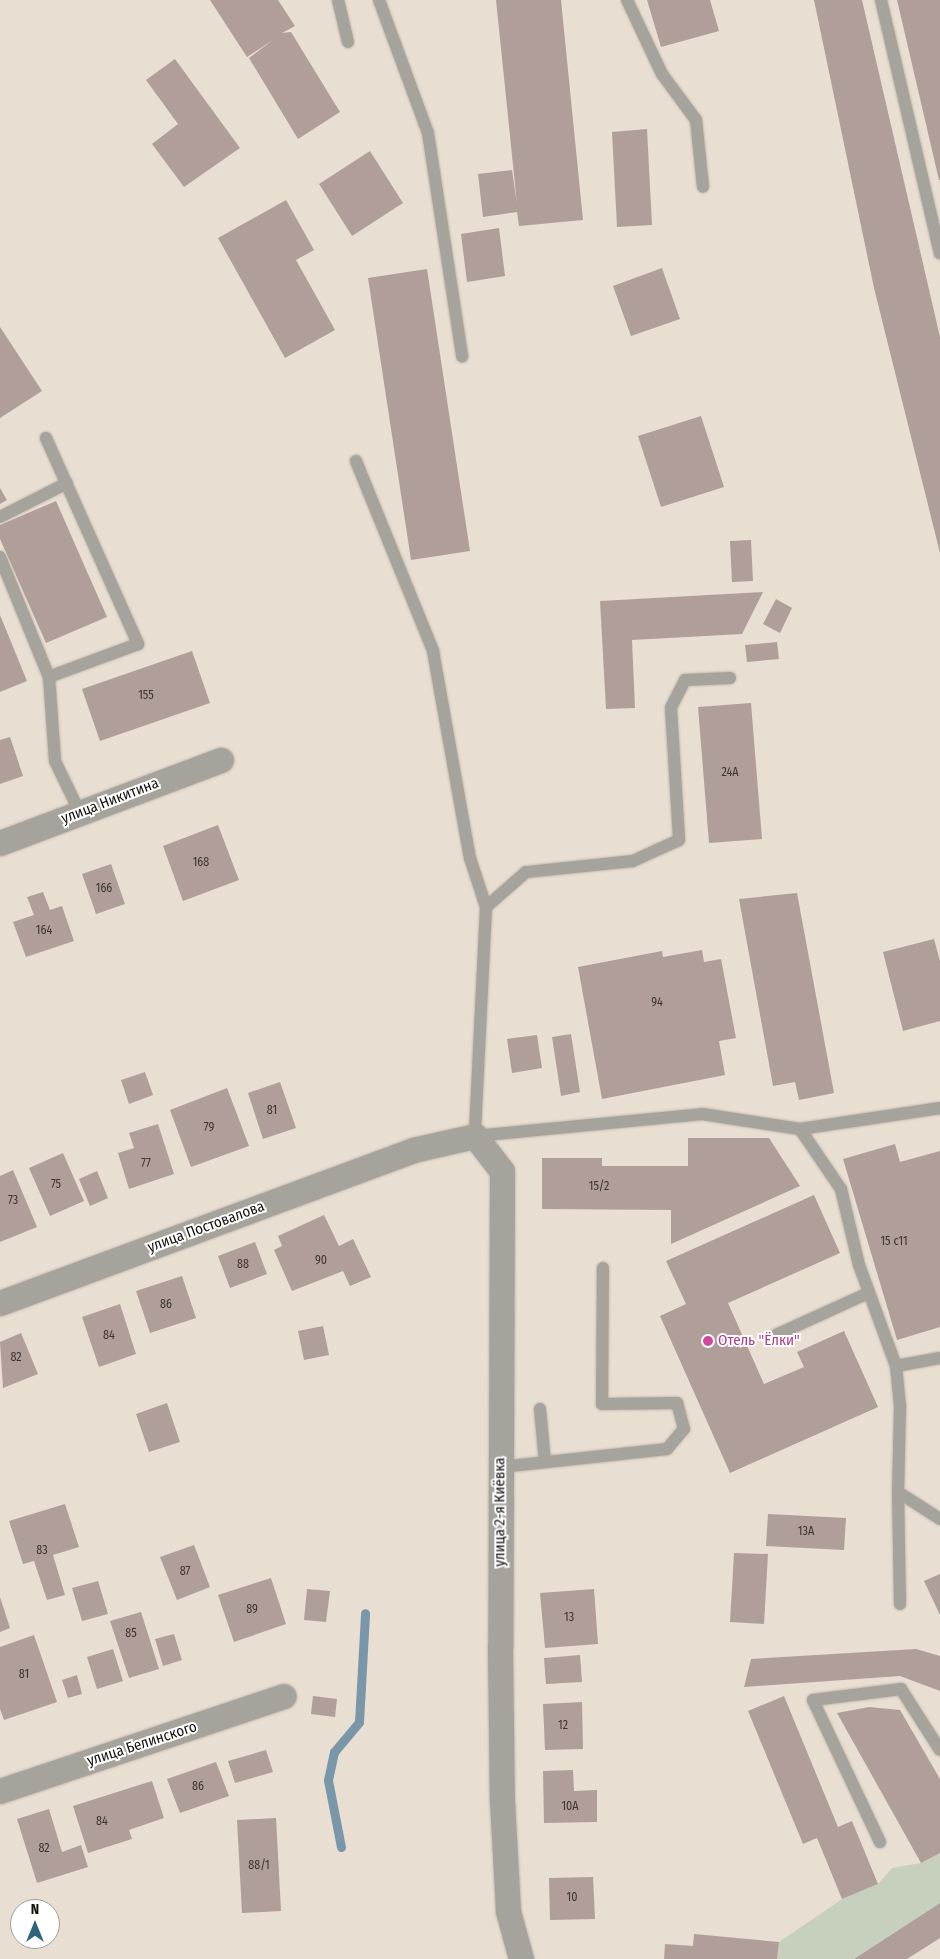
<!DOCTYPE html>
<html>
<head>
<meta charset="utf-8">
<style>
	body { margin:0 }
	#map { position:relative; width:940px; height:1959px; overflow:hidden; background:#e9ded2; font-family:"Fira Sans Condensed",sans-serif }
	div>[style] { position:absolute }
	.green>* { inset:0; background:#c7d0bd }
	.stream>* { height:9px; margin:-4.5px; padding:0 4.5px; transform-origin:4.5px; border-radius:4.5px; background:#7a96a9 }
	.building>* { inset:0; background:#af9f98 }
	.roads { filter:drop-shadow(0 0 1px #c3b9ae) drop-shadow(0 0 1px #c3b9ae) }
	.lane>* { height:12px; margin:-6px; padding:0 6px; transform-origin:6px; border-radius:6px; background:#a6a39d }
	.street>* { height:25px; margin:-12.5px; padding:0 12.5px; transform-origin:12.5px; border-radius:12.5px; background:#a6a39d }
	.dots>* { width:14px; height:14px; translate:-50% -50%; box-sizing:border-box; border:2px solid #fff; border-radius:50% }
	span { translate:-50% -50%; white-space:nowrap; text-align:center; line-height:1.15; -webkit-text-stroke:4px #fff; paint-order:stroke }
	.number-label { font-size:12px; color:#3b342f }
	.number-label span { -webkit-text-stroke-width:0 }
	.street-label { font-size:15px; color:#14100c }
	.hotel-label { font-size:15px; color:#b23c85 }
	.left { translate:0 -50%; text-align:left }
	.north { position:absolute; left:10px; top:1899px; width:50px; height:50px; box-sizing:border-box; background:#fff; border:1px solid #a19f9e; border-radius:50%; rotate:0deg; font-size:14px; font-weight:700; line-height:20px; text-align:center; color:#14100c }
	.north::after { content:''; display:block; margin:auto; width:18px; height:22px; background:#2c657e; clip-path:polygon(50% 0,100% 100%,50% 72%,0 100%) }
</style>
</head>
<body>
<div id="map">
	<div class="green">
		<div style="clip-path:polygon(940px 1853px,940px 1903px,854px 1959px,777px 1959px,779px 1942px,842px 1899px,878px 1884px,892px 1868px,921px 1863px)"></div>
	</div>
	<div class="stream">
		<div style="left:341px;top:1847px;width:68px;rotate:-101deg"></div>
		<div style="left:328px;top:1780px;width:29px;rotate:-78deg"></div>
		<div style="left:334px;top:1752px;width:39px;rotate:-50deg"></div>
		<div style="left:359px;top:1722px;width:109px;rotate:-86.8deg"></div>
	</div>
	<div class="building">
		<div style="clip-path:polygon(210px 0,278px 0,295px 26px,282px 33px,291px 32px,340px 112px,298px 139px,249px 58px,273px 40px,247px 57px)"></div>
		<div style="clip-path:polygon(496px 0,561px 0,583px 220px,519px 226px,517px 212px,483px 217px,478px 174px,512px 170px,517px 204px)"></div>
		<div style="clip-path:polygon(647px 0,710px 0,719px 31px,661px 47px)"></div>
		<div style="clip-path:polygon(814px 0,862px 0,940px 337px,940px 553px,874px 288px)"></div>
		<div style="clip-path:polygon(897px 0,940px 0,940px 180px,939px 180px)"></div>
		<div style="clip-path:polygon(175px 59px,240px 148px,184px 187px,152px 144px,178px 124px,146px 80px)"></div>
		<div style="clip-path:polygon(647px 129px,652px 225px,617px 227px,612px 132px)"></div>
		<div style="clip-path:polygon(370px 151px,403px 203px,352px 236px,319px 184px)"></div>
		<div style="clip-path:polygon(286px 200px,314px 250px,296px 260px,335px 330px,285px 358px,218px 238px)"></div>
		<div style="clip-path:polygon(499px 228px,505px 276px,467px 282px,461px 234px)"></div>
		<div style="clip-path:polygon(662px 268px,680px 319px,631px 336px,613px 286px)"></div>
		<div style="clip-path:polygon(427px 269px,470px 551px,411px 560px,368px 278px)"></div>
		<div style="clip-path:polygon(0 327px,42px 391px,0 418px)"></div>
		<div style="clip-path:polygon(701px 416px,724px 487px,661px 507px,638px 436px)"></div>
		<div style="clip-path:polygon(0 488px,7px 500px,0 504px)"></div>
		<div style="clip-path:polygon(56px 501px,107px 617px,46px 643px,0 539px,0 525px)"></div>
		<div style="clip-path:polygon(751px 540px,753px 581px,732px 582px,730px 541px)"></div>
		<div style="clip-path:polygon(763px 592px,742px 634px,632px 640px,635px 708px,606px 709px,600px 601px)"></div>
		<div style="clip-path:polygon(776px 599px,792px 608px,780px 633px,763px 624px)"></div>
		<div style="clip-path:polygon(0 615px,27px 681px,0 692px)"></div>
		<div style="clip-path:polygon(777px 642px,779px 659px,747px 662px,745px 645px)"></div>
		<div style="clip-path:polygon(192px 651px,210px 703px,100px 741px,82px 689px)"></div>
		<div style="clip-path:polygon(751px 703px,762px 839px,709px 843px,698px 707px)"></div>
		<div style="clip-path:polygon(10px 737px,23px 776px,0 784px,0 740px)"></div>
		<div style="clip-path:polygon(218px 825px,239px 880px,183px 901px,163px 846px)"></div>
		<div style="clip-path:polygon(111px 864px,125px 904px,96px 914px,82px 874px)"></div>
		<div style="clip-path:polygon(43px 892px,50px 910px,62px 906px,74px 941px,26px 957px,13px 922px,34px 915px,27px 897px)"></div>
		<div style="clip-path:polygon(797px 893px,834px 1093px,799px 1100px,795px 1082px,773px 1086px,739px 899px)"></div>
		<div style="clip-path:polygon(934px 939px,940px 961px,940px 1021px,903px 1031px,883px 952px)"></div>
		<div style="clip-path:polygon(702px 950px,704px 962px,721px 959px,736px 1038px,719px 1041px,725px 1075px,602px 1099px,578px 967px,662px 951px,663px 957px)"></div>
		<div style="clip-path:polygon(571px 1034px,580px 1092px,561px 1096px,552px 1037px)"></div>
		<div style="clip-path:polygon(537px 1035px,542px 1068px,512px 1073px,507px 1039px)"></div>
		<div style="clip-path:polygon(145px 1072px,153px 1095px,129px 1104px,121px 1080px)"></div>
		<div style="clip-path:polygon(280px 1082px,296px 1128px,263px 1139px,248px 1093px)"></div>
		<div style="clip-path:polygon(227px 1088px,249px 1146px,191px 1167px,170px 1110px)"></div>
		<div style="clip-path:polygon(158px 1124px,174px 1174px,129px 1189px,118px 1153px,134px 1148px,129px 1133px)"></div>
		<div style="clip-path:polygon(688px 1138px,769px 1138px,800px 1186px,671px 1244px,671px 1210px,542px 1209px,542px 1158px,602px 1158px,602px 1166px,688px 1166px)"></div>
		<div style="clip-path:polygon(895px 1144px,900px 1162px,940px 1151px,940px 1327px,897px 1340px,843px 1159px)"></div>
		<div style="clip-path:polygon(63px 1153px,84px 1201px,50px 1216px,29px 1168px)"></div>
		<div style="clip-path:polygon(13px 1170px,37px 1227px,0 1242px,0 1176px)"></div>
		<div style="clip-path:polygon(97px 1171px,108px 1198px,90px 1206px,79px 1179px)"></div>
		<div style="clip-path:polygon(814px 1195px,840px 1253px,728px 1303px,764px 1384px,804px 1367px,797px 1352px,844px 1331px,878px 1407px,730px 1473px,660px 1316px,686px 1304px,666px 1261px)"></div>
		<div style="clip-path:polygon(324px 1215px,339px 1246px,353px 1239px,371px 1277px,350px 1286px,343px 1271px,292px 1291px,274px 1250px,282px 1246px,278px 1236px)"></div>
		<div style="clip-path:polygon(255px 1242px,267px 1274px,230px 1288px,218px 1256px)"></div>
		<div style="clip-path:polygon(182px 1276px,196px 1318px,150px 1333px,136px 1291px)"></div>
		<div style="clip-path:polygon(120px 1304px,136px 1354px,99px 1367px,82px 1317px)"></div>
		<div style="clip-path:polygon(323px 1326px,329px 1355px,304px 1360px,298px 1331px)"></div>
		<div style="clip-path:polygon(21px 1333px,38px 1374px,3px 1388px,0 1342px)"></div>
		<div style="clip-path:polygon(167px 1403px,180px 1442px,149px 1452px,136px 1414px)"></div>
		<div style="clip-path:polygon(65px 1504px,79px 1547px,53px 1555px,65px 1595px,47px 1600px,34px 1561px,23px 1564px,9px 1521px)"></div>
		<div style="clip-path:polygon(768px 1514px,846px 1518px,844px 1550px,766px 1546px)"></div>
		<div style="clip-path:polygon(194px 1545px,210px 1587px,177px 1600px,160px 1557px)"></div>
		<div style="clip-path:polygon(734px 1553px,768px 1554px,764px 1624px,730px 1622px)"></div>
		<div style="clip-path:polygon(940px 1574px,940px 1615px,924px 1581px)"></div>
		<div style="clip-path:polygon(271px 1578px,286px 1624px,234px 1642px,218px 1595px)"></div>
		<div style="clip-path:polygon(98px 1581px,108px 1614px,82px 1621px,72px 1588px)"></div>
		<div style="clip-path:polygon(307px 1589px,330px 1591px,326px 1622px,304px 1620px)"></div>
		<div style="clip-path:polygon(594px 1589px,598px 1644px,545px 1648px,540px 1593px)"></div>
		<div style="clip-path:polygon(0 1597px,10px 1628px,0 1632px)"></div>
		<div style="clip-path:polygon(141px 1612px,159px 1669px,129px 1678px,110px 1621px)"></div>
		<div style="clip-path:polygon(174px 1634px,182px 1660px,163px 1666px,155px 1639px)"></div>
		<div style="clip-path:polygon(34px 1635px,57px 1702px,4px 1720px,0 1709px,0 1647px)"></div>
		<div style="clip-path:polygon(113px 1649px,123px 1681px,97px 1689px,87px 1657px)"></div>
		<div style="clip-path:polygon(916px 1649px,940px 1656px,940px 1691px,900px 1676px,744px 1687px,751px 1659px)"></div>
		<div style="clip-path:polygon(580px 1655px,582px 1682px,546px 1684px,544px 1658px)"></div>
		<div style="clip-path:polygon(77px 1675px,82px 1694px,68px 1698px,62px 1680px)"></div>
		<div style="clip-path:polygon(313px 1696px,337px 1699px,335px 1717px,311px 1714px)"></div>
		<div style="clip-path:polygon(784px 1696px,838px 1827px,852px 1821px,878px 1884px,842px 1899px,817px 1838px,803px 1844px,748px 1711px)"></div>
		<div style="clip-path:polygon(582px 1702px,583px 1749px,545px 1750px,543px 1704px)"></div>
		<div style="clip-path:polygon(869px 1707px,900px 1710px,940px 1779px,940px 1853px,921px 1863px,837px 1713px)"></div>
		<div style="clip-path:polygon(266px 1750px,273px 1772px,235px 1783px,228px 1761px)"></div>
		<div style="clip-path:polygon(216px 1762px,229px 1796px,180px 1813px,167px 1779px)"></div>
		<div style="clip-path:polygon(573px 1770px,574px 1791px,597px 1790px,597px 1822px,544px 1823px,543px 1771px)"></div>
		<div style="clip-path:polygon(152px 1781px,164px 1818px,129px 1830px,132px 1839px,88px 1853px,73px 1806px)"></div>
		<div style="clip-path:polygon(49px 1809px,62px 1852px,81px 1845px,88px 1867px,37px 1883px,17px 1819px)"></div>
		<div style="clip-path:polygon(276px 1818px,281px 1911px,242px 1913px,237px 1820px)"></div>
		<div style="clip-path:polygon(593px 1877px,595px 1919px,550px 1920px,549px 1878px)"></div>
		<div style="clip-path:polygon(940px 1903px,940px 1938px,907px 1959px,854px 1959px)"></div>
		<div style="clip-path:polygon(694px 1934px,779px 1942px,777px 1959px,664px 1959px,665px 1944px,693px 1946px)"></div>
	</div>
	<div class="roads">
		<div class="lane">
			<div style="left:338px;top:0;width:43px;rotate:76.6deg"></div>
			<div style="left:379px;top:0;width:142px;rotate:69.8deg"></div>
			<div style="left:428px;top:133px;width:226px;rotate:81.3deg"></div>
			<div style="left:627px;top:0;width:82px;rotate:64.7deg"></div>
			<div style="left:662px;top:74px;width:57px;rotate:53.5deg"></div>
			<div style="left:696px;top:120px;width:67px;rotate:84deg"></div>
			<div style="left:881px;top:0;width:260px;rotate:76.9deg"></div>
			<div style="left:46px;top:438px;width:226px;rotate:65.9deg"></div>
			<div style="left:138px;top:644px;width:95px;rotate:159.7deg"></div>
			<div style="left:49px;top:677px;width:84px;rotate:85.9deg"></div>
			<div style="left:55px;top:761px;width:58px;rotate:64.3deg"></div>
			<div style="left:356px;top:461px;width:205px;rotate:67.9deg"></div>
			<div style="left:433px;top:651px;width:210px;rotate:79.9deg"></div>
			<div style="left:470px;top:858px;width:52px;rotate:71.9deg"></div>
			<div style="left:0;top:517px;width:75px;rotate:-26.9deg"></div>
			<div style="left:0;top:557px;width:130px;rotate:67.8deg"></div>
			<div style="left:730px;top:678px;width:45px;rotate:177.5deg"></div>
			<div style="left:685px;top:680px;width:31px;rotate:117deg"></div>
			<div style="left:671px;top:708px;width:132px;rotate:86.5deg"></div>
			<div style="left:679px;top:840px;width:51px;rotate:155.5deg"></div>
			<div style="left:633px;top:861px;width:108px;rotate:174.1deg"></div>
			<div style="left:526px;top:872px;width:53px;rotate:138.8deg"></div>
			<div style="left:486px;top:907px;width:229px;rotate:92.8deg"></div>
			<div style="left:475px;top:1136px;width:228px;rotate:-5.5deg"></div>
			<div style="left:702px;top:1114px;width:99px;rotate:8.7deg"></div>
			<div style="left:800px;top:1129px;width:73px;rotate:55.7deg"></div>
			<div style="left:841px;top:1189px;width:78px;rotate:76.7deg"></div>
			<div style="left:859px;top:1265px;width:108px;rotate:69.9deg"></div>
			<div style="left:896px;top:1366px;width:40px;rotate:84.3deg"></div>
			<div style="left:900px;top:1406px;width:86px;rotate:91.3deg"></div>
			<div style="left:898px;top:1492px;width:50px;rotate:32.7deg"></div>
			<div style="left:800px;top:1129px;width:142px;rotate:-8.5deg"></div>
			<div style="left:776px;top:1335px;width:101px;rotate:-24.5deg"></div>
			<div style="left:896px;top:1366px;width:45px;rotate:-10.3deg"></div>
			<div style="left:540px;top:1409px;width:53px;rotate:84.6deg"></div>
			<div style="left:501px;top:1467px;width:167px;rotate:-6.2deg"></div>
			<div style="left:667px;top:1449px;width:26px;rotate:-50deg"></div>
			<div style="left:684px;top:1429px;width:27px;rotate:-105deg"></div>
			<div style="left:677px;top:1403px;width:75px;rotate:179.2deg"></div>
			<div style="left:602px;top:1404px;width:136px;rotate:-89.6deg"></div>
			<div style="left:898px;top:1492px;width:112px;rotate:89deg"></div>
			<div style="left:880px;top:1842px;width:157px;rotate:-115.3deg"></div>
			<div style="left:813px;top:1700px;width:89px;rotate:-7.1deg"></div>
			<div style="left:901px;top:1689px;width:72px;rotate:57.4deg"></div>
		</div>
		<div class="street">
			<div style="left:0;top:843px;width:236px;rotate:-20.6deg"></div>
			<div style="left:0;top:1303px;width:440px;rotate:-20.3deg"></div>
			<div style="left:413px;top:1150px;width:64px;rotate:-12.7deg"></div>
			<div style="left:475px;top:1136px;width:44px;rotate:52.4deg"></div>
			<div style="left:502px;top:1171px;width:475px;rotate:90.2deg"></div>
			<div style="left:500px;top:1646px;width:154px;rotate:89.3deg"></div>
			<div style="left:502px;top:1800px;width:111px;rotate:86.9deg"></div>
			<div style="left:508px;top:1911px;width:50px;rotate:74.8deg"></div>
			<div style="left:0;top:1791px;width:299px;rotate:-18.5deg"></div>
		</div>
	</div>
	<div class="dots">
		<div style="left:708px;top:1341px;background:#d1479c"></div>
	</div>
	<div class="number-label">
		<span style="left:146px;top:696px">155</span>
		<span style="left:730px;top:773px">24А</span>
		<span style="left:201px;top:863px">168</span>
		<span style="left:104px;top:889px">166</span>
		<span style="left:44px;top:931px">164</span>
		<span style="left:657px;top:1003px">94</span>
		<span style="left:272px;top:1111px">81</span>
		<span style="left:209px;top:1128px">79</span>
		<span style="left:146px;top:1164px">77</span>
		<span style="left:56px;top:1185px">75</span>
		<span style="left:599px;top:1187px">15/2</span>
		<span style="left:13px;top:1201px">73</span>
		<span style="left:894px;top:1242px">15 с11</span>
		<span style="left:321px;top:1261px">90</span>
		<span style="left:243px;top:1265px">88</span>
		<span style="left:166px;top:1305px">86</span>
		<span style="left:109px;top:1336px">84</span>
		<span style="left:16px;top:1358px">82</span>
		<span style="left:806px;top:1532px">13А</span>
		<span style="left:42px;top:1551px">83</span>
		<span style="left:185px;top:1572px">87</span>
		<span style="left:252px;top:1610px">89</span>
		<span style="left:569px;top:1618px">13</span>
		<span style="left:131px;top:1634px">85</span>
		<span style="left:24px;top:1675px">81</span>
		<span style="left:563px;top:1726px">12</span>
		<span style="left:198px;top:1787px">86</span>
		<span style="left:570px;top:1807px">10А</span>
		<span style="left:102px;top:1822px">84</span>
		<span style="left:44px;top:1849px">82</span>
		<span style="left:259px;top:1866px">88/1</span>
		<span style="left:572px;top:1898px">10</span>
	</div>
	<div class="street-label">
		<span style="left:110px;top:801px;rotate:-21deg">улица Никитина</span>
		<span style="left:206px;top:1227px;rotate:-20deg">улица Постовалова</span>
		<span style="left:500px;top:1512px;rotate:-90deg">улица 2-я Киёвка</span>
		<span style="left:142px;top:1744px;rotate:-18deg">улица Белинского</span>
	</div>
	<div class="hotel-label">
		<span class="left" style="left:718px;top:1341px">Отель "Ёлки"</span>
	</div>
	<div class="north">N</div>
</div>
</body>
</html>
